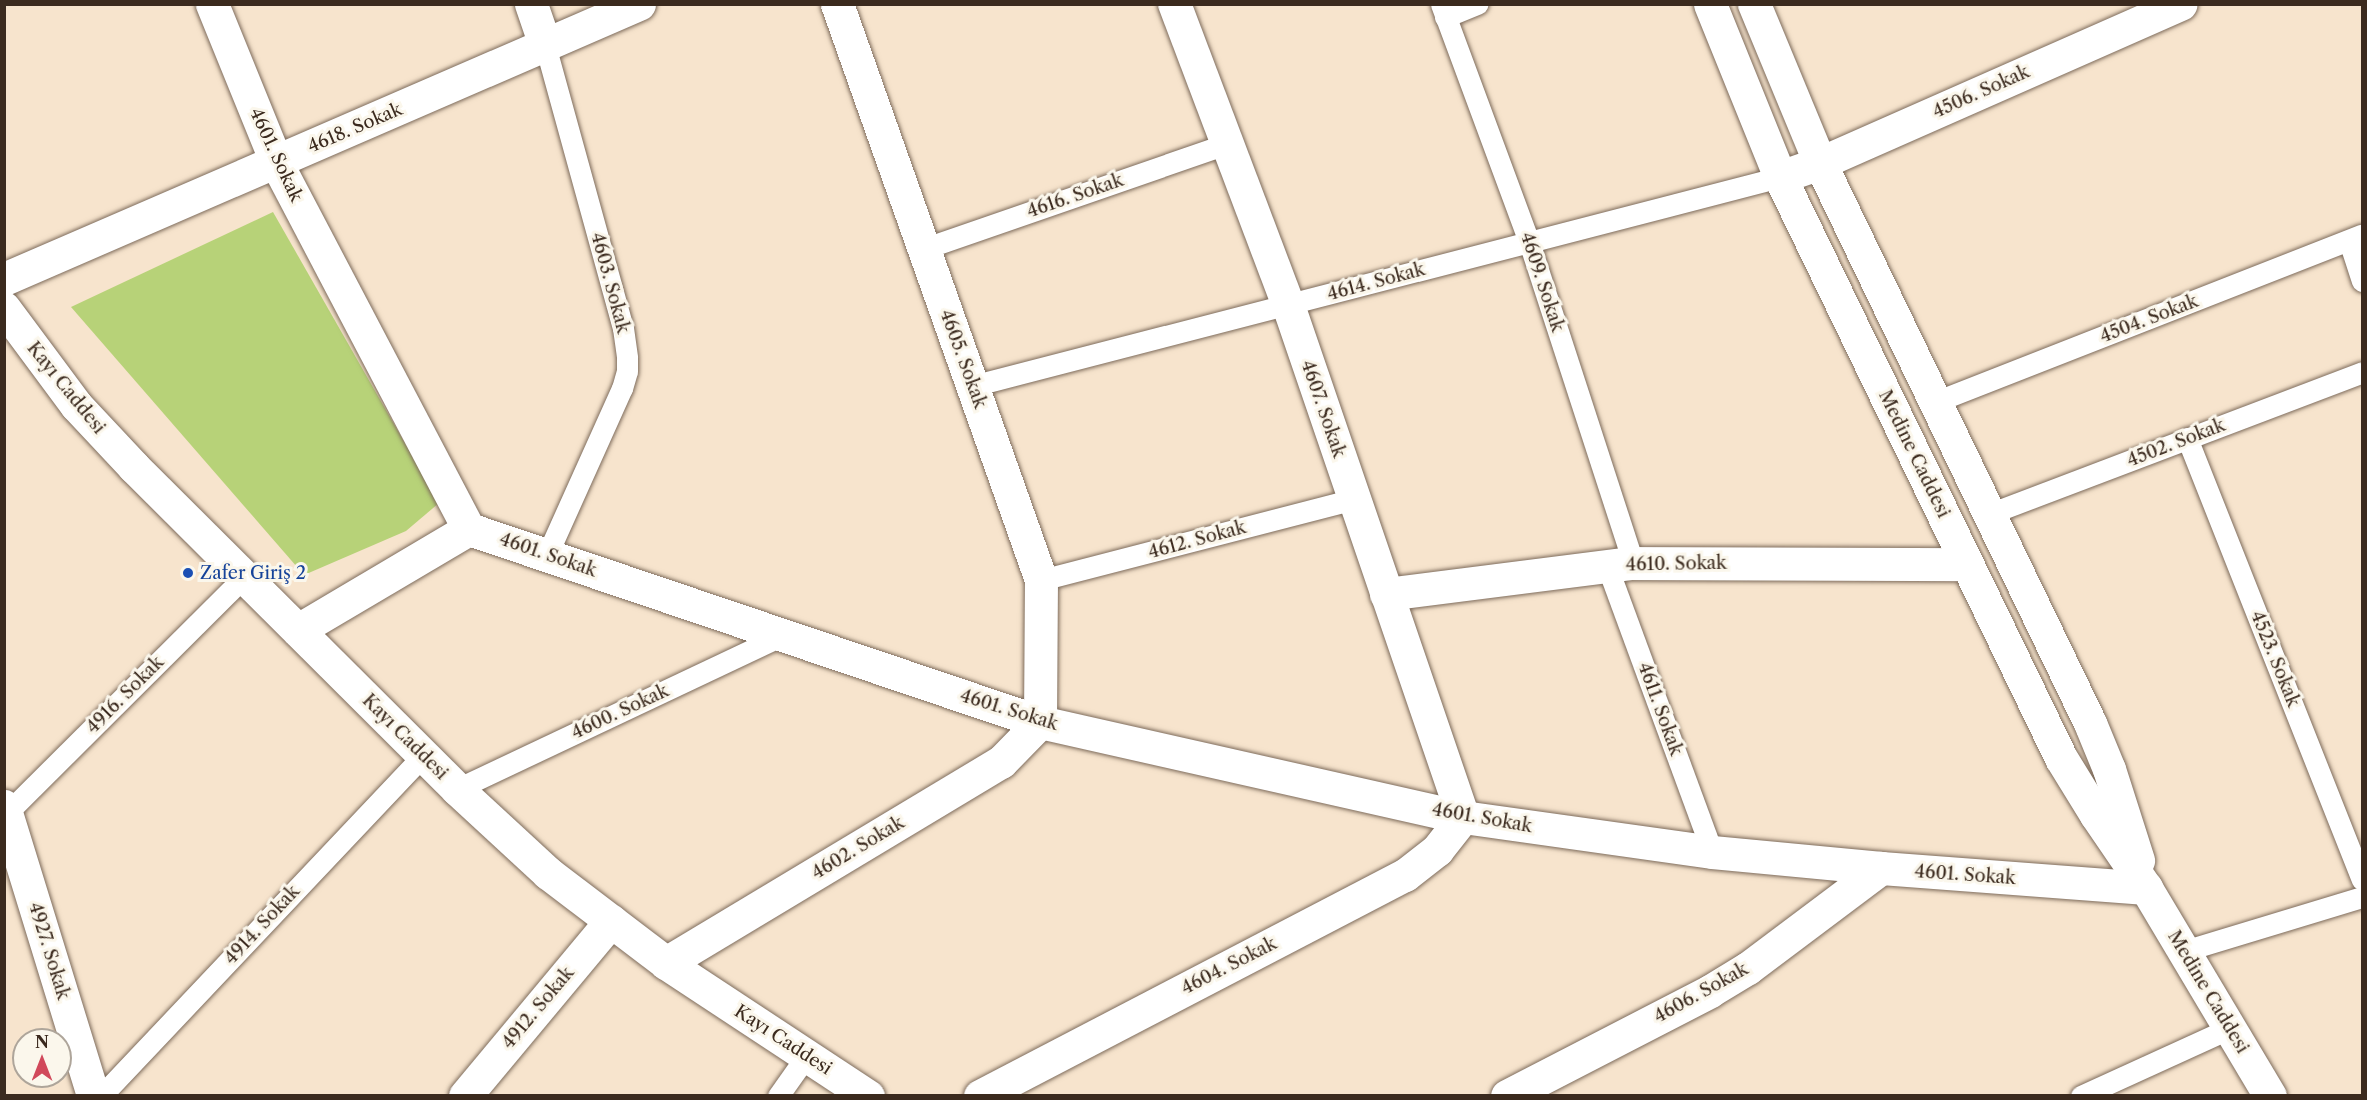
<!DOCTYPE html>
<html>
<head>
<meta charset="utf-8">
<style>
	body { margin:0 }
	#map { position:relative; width:2367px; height:1100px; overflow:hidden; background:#f7e4cd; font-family:"Libre Caslon Text",serif }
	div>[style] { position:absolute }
	.green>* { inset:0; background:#b7d278 }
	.roads { filter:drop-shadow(0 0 2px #7d6b5b) drop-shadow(0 0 2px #7d6b5b) }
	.service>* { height:21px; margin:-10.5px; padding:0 10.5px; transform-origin:10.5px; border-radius:10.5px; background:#fff }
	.minor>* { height:33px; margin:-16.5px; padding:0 16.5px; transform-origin:16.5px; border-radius:16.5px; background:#fff }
	.tertiary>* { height:33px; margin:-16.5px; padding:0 16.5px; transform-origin:16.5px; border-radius:16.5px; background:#fff }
	.dots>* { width:16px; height:16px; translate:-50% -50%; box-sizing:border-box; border:3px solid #fbf7ec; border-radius:50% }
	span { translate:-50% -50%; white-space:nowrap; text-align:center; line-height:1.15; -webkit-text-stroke:6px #fbf7ec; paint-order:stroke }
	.street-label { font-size:18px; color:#3b2a1e }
	.transit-label { font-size:18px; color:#164399 }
	.left { translate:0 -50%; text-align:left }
	.frame { position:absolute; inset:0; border:6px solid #3b2a1e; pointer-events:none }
	.north { position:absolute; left:12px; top:1028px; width:60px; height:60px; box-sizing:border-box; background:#fbf7ec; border:2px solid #aea59a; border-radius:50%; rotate:0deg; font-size:16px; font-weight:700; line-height:24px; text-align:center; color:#3b2a1e }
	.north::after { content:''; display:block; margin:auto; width:21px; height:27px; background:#d1495b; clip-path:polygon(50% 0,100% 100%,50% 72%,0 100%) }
</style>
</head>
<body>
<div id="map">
	<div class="green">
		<div style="clip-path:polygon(273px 212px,439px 503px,406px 531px,304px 575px,71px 307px)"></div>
	</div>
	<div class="roads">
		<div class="service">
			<div style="left:1441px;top:4px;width:254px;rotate:69.7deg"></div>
			<div style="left:1529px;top:242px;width:337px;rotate:72deg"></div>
			<div style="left:1445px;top:17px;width:35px;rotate:-22deg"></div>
			<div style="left:545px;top:45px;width:294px;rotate:74.6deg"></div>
			<div style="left:623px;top:328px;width:30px;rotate:82deg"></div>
			<div style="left:627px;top:358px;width:13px;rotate:90deg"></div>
			<div style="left:627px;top:371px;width:18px;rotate:106deg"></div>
			<div style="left:622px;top:388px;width:183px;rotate:114.2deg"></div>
			<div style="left:2349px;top:241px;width:42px;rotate:72deg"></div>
			<div style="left:923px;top:249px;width:322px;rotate:-19.1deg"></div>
			<div style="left:972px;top:386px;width:835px;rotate:-14.5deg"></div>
			<div style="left:1935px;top:402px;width:458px;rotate:-21.4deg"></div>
			<div style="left:2187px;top:438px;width:475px;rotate:68.4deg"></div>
			<div style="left:1989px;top:514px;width:399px;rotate:-20.8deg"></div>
			<div style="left:1607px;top:566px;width:305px;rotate:69.8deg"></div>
			<div style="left:1041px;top:580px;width:323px;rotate:-14.5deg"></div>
			<div style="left:457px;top:789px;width:361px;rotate:-25.3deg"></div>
			<div style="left:7px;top:813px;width:334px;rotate:-44.9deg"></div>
			<div style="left:2184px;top:951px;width:186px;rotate:-16.9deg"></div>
			<div style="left:101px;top:1096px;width:469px;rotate:-46.6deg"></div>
			<div style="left:778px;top:1096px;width:50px;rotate:-54.7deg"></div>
			<div style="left:2081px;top:1096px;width:164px;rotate:-24.5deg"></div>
		</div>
		<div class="minor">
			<div style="left:212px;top:4px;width:170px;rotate:67.9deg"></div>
			<div style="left:276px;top:162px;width:415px;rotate:62.3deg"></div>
			<div style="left:469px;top:529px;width:603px;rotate:18.68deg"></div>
			<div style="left:1040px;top:722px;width:434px;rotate:12.7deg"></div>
			<div style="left:1463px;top:817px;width:251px;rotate:8deg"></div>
			<div style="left:1712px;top:852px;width:170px;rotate:5.4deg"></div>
			<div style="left:1881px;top:868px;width:266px;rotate:4.3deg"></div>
			<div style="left:531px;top:4px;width:43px;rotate:71.1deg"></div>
			<div style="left:1780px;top:177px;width:42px;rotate:-19.3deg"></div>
			<div style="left:1820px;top:163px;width:394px;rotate:-23.8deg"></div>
			<div style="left:4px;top:279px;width:692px;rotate:-23.42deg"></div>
			<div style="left:1386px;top:594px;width:249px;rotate:-7.2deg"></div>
			<div style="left:1633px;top:563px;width:334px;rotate:0.2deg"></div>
			<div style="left:298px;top:630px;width:199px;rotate:-30.6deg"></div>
			<div style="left:4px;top:806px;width:303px;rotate:72.9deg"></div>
			<div style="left:666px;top:963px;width:391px;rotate:-31deg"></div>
			<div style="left:1001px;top:762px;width:56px;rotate:-45.7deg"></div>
			<div style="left:1040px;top:722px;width:142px;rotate:-89.6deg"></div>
			<div style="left:1041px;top:580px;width:611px;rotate:-109.5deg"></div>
			<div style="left:465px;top:1096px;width:228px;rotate:-50.2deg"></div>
			<div style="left:980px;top:1096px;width:479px;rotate:-27.5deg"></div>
			<div style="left:1405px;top:875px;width:41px;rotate:-38deg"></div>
			<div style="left:1437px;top:850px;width:42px;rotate:-51.8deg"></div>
			<div style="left:1463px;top:817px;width:541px;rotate:-108.87deg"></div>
			<div style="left:1288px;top:305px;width:322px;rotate:-110.7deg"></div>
			<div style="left:1507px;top:1096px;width:229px;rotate:-27.3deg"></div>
			<div style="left:1710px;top:991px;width:44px;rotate:-31.2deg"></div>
			<div style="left:1748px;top:968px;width:166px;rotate:-36.9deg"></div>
		</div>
		<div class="tertiary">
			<div style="left:1710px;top:4px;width:187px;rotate:68deg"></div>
			<div style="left:1780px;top:177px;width:645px;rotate:64.19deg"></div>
			<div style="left:2061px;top:758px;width:67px;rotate:58.4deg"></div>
			<div style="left:2096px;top:815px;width:88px;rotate:55.6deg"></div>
			<div style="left:2146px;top:888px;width:242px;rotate:59.2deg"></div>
			<div style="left:1754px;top:4px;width:172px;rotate:67.5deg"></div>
			<div style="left:1820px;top:163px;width:622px;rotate:64.26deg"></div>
			<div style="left:2090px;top:723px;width:50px;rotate:67.6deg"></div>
			<div style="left:2109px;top:769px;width:96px;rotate:72.3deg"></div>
			<div style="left:4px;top:308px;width:121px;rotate:53.4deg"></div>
			<div style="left:76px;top:405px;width:85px;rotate:46.9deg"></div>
			<div style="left:134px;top:467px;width:456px;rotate:44.9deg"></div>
			<div style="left:457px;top:789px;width:124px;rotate:42.7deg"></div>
			<div style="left:548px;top:873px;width:148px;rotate:37.3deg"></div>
			<div style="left:666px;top:963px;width:242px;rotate:33.4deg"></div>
		</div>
	</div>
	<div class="dots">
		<div style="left:188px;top:573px;background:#1a4fb4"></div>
	</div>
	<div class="street-label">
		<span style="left:1981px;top:92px;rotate:-24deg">4506. Sokak</span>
		<span style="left:355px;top:128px;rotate:-23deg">4618. Sokak</span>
		<span style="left:276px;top:155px;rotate:65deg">4601. Sokak</span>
		<span style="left:1075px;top:196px;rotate:-19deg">4616. Sokak</span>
		<span style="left:1376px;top:282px;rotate:-15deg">4614. Sokak</span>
		<span style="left:1542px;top:282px;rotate:72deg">4609. Sokak</span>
		<span style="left:610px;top:283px;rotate:75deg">4603. Sokak</span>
		<span style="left:2149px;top:319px;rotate:-21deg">4504. Sokak</span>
		<span style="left:963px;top:359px;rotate:70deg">4605. Sokak</span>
		<span style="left:66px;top:388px;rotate:51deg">Kayı Caddesi</span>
		<span style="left:1323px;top:409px;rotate:71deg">4607. Sokak</span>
		<span style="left:2176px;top:443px;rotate:-21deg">4502. Sokak</span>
		<span style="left:1914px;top:454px;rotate:64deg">Medine Caddesi</span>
		<span style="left:1197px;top:540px;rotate:-15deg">4612. Sokak</span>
		<span style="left:548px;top:555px;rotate:19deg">4601. Sokak</span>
		<span style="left:1676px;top:564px;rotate:-1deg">4610. Sokak</span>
		<span style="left:2275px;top:659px;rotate:68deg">4523. Sokak</span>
		<span style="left:125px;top:695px;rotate:-45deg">4916. Sokak</span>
		<span style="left:1660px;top:709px;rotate:70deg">4611. Sokak</span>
		<span style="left:1009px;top:710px;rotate:17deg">4601. Sokak</span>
		<span style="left:620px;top:712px;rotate:-25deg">4600. Sokak</span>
		<span style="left:405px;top:737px;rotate:45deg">Kayı Caddesi</span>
		<span style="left:1482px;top:818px;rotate:10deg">4601. Sokak</span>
		<span style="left:858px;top:848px;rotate:-31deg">4602. Sokak</span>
		<span style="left:1965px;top:875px;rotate:4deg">4601. Sokak</span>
		<span style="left:262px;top:925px;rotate:-47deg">4914. Sokak</span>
		<span style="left:49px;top:951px;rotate:73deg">4927. Sokak</span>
		<span style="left:1229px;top:966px;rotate:-27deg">4604. Sokak</span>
		<span style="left:2208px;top:992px;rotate:59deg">Medine Caddesi</span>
		<span style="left:1701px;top:993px;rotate:-29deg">4606. Sokak</span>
		<span style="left:538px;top:1008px;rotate:-50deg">4912. Sokak</span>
		<span style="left:783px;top:1040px;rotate:33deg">Kayı Caddesi</span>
	</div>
	<div class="transit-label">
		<span class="left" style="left:200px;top:573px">Zafer Giriş 2</span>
	</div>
	<div class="frame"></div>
	<div class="north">N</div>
</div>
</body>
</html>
